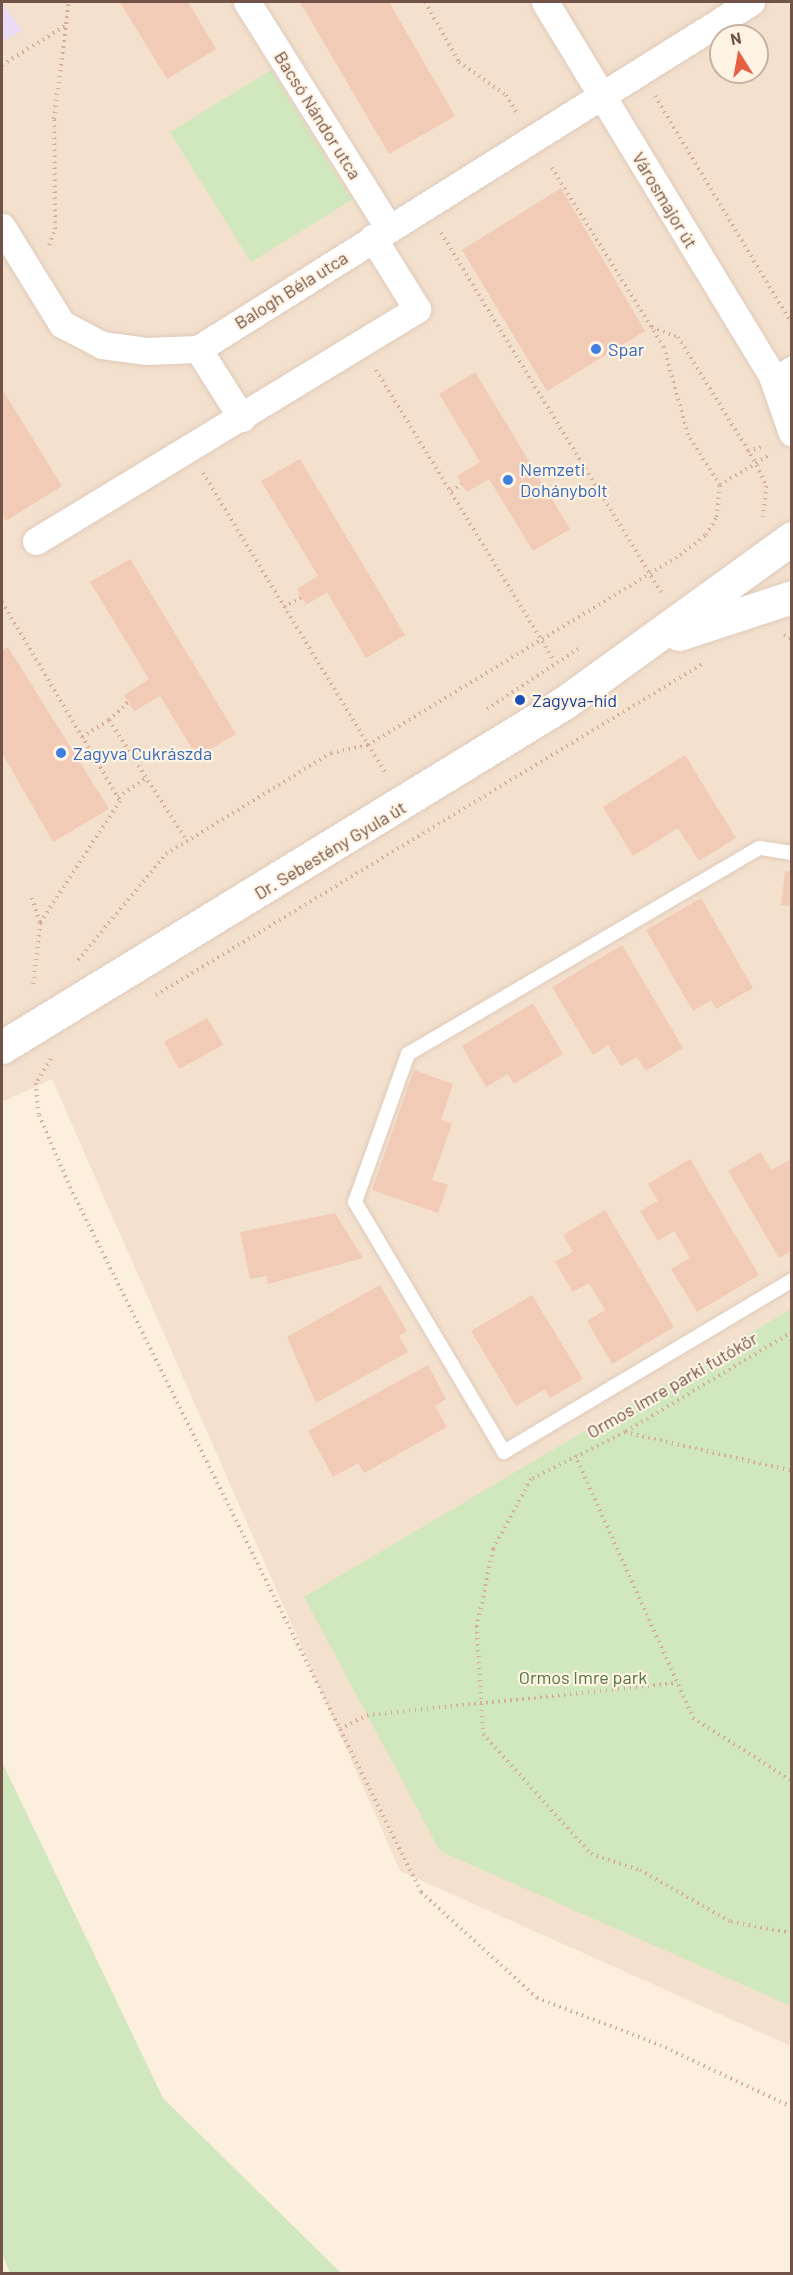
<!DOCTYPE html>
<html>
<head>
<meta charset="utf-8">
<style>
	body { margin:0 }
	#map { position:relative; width:793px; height:2275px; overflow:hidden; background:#fcefde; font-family:Barlow,sans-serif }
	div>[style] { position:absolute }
	.residential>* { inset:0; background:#f3e0cd }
	.education>* { inset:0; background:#ecdbf7 }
	.green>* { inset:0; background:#d1e8be }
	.building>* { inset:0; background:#f1cbb6 }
	.path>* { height:4px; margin-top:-2px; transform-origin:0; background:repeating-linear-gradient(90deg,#d5ae9a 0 1.5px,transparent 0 6px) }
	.roads { filter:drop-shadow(0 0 2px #dfcabb) drop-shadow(0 0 2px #dfcabb) }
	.lane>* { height:14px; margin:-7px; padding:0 7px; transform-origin:7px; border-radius:7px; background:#fff }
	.street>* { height:27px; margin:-13.5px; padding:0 13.5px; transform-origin:13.5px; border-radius:13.5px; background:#fff }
	.secondary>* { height:33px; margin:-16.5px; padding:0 16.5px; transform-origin:16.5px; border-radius:16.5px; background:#fff }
	.dots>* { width:16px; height:16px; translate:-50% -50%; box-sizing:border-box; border:3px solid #fff3e4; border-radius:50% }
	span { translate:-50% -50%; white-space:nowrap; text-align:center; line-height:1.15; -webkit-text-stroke:4.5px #fff3e4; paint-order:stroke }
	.street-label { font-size:18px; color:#715447 }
	.shop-label { font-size:18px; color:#366cbe }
	.left { translate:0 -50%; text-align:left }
	.transit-label { font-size:18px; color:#164399 }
	.park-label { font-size:18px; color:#537740 }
	.frame { position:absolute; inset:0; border:3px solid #715447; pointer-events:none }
	.north { position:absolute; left:709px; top:24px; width:60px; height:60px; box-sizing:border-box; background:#fff3e4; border:2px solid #c6b3a5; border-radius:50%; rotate:349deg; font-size:16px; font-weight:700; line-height:24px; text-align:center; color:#715447 }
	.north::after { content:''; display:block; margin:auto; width:21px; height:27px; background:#e66043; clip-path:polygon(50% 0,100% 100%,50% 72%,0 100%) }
</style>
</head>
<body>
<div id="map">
	<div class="residential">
		<div style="clip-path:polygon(evenodd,2px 2px,791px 2px,791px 2046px,400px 1871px,52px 1079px,2px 1102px,2px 2px,721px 36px,757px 36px,757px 72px,721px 72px,721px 36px)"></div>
	</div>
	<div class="education">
		<div style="clip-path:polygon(2px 2px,22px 30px,2px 42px)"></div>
	</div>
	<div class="green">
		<div style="clip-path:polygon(271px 70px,352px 200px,251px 262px,170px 132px)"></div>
		<div style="clip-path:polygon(791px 1309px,791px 2006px,440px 1851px,304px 1597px)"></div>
		<div style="clip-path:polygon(2px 1762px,163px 2098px,341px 2273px,10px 2273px,2px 2254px)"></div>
	</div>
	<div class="building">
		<div style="clip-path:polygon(120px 2px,188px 2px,216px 49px,167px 79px)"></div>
		<div style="clip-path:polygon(300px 2px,389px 2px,455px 116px,389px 154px)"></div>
		<div style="clip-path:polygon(561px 188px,645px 331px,547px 391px,462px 250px)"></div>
		<div style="clip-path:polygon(475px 372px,570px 529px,533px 551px,489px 479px,467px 492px,457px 476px,480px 462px,439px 394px)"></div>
		<div style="clip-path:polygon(2px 389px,62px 486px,6px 521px,2px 514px)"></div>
		<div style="clip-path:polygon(300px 459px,405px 635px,366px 658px,327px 592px,306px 605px,297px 589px,318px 576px,261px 481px)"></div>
		<div style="clip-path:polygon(130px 559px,236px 734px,197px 757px,160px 696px,134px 711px,124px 695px,149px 679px,90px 582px)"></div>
		<div style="clip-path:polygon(8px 647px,109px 809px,53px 842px,2px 753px,2px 650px)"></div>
		<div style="clip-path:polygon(685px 755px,736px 838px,699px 861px,678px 828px,633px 856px,603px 807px)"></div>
		<div style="clip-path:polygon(785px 871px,792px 872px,792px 906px,781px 905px)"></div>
		<div style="clip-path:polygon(701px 898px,753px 988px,716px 1009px,711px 1000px,693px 1011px,646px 930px)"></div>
		<div style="clip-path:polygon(622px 945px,683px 1048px,646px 1071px,637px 1057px,621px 1066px,608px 1045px,593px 1055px,552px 987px)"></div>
		<div style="clip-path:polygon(533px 1003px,563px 1054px,514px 1084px,508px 1074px,486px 1087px,462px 1046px)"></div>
		<div style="clip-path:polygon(207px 1018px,223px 1045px,179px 1069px,164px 1042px)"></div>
		<div style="clip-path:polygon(414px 1070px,453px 1084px,441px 1120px,452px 1124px,432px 1180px,448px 1185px,438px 1213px,372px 1190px)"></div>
		<div style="clip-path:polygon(761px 1152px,771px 1170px,792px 1159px,792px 1251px,779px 1258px,728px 1171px)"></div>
		<div style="clip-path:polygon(690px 1159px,759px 1275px,697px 1312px,671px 1269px,690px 1258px,674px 1231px,658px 1241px,640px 1211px,658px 1201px,648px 1184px)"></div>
		<div style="clip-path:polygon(605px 1210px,674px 1327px,612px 1364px,587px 1321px,605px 1310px,589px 1283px,573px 1292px,555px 1262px,573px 1252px,563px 1235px)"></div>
		<div style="clip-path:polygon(335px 1213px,363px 1258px,268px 1284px,267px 1276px,250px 1279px,240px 1232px)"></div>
		<div style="clip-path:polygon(380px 1285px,407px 1331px,399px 1336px,408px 1352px,316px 1403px,287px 1337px)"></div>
		<div style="clip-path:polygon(532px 1295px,583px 1379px,550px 1398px,545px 1389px,516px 1406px,471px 1331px)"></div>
		<div style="clip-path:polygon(428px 1365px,446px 1399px,435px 1406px,447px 1427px,364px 1473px,358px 1463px,333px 1477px,308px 1431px)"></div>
	</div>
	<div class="path">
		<div style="left:425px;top:2px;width:69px;rotate:60.5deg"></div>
		<div style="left:459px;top:62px;width:57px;rotate:35.1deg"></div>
		<div style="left:506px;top:95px;width:23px;rotate:59deg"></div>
		<div style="left:2px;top:65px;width:74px;rotate:-31.8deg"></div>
		<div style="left:655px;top:96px;width:266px;rotate:59deg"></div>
		<div style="left:441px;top:233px;width:421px;rotate:58.5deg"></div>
		<div style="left:49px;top:245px;width:17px;rotate:-69deg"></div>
		<div style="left:55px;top:229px;width:110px;rotate:-90.5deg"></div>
		<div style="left:54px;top:119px;width:118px;rotate:-82.7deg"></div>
		<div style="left:652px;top:327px;width:28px;rotate:21deg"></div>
		<div style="left:678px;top:337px;width:150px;rotate:58.3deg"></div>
		<div style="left:757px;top:465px;width:23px;rotate:67deg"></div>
		<div style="left:766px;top:486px;width:31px;rotate:96deg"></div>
		<div style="left:376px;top:370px;width:341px;rotate:58.5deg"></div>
		<div style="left:748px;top:451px;width:18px;rotate:-16deg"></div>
		<div style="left:203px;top:473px;width:352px;rotate:58.7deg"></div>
		<div style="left:720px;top:485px;width:60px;rotate:-31.3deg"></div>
		<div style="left:451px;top:491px;width:13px;rotate:-32deg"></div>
		<div style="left:2px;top:602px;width:231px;rotate:59.3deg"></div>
		<div style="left:120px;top:801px;width:146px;rotate:123.3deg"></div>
		<div style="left:284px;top:607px;width:20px;rotate:-30deg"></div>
		<div style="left:784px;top:635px;width:9px;rotate:27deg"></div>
		<div style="left:487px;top:709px;width:109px;rotate:-33.4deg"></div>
		<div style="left:109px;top:720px;width:26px;rotate:-43deg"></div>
		<div style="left:82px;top:737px;width:32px;rotate:-32deg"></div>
		<div style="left:109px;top:720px;width:144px;rotate:57.2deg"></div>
		<div style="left:118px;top:797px;width:32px;rotate:-34deg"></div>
		<div style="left:32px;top:898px;width:26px;rotate:72deg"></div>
		<div style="left:40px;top:923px;width:66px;rotate:96.1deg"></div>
		<div style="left:78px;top:960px;width:138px;rotate:-50.3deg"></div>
		<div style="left:166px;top:854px;width:193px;rotate:-31.5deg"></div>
		<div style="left:331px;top:753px;width:38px;rotate:-12deg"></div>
		<div style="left:368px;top:745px;width:365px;rotate:-31.3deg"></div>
		<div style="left:680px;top:555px;width:33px;rotate:-38deg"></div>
		<div style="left:706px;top:535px;width:21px;rotate:-59deg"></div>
		<div style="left:717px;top:517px;width:32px;rotate:-85deg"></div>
		<div style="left:720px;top:485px;width:59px;rotate:-122.6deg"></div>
		<div style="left:688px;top:435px;width:91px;rotate:-105.3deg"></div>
		<div style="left:664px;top:347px;width:216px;rotate:-122.1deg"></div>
		<div style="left:156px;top:995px;width:641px;rotate:-31.21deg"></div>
		<div style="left:51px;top:1059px;width:28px;rotate:122deg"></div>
		<div style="left:36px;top:1083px;width:32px;rotate:85deg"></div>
		<div style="left:39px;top:1115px;width:78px;rotate:66.7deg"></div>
		<div style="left:70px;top:1187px;width:788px;rotate:63.53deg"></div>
		<div style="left:421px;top:1892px;width:157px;rotate:42.4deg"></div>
		<div style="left:537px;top:1998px;width:132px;rotate:20.9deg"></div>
		<div style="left:660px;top:2045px;width:146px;rotate:25.2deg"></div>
		<div style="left:792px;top:1332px;width:195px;rotate:149.1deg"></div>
		<div style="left:625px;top:1432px;width:105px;rotate:153.4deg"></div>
		<div style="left:531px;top:1479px;width:80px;rotate:118.5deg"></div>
		<div style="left:493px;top:1549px;width:79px;rotate:101.7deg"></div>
		<div style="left:477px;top:1626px;width:108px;rotate:86.8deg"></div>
		<div style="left:483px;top:1734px;width:161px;rotate:48deg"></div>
		<div style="left:591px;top:1854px;width:52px;rotate:18.1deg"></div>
		<div style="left:640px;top:1870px;width:105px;rotate:29.7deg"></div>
		<div style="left:731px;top:1922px;width:62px;rotate:10.2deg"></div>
		<div style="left:625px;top:1432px;width:171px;rotate:13.1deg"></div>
		<div style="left:575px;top:1455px;width:288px;rotate:65.8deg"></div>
		<div style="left:693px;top:1718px;width:117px;rotate:32.5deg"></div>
		<div style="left:340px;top:1729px;width:30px;rotate:-27deg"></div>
		<div style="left:367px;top:1715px;width:312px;rotate:-5.9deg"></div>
	</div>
	<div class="roads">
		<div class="lane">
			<div style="left:772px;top:375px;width:23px;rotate:-31deg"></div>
			<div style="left:792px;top:853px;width:33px;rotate:-171deg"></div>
			<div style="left:759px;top:848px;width:407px;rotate:149.6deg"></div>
			<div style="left:408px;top:1054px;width:157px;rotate:109.7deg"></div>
			<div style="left:355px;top:1202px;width:291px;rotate:59.2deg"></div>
			<div style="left:504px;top:1452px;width:335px;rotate:-30.8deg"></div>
		</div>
		<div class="street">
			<div style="left:247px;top:2px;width:267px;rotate:57.9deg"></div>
			<div style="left:545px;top:2px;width:437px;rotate:58.7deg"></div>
			<div style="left:772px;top:375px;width:26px;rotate:40deg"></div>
			<div style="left:2px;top:227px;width:114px;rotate:58.3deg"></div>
			<div style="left:62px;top:324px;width:45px;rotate:27.7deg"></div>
			<div style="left:102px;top:345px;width:44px;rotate:7.8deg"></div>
			<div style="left:146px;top:351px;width:52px;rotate:-2.2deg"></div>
			<div style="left:198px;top:349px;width:653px;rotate:-32.11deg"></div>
			<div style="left:198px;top:349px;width:82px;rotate:57.5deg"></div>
			<div style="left:772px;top:376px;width:60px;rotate:70.7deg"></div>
			<div style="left:36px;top:541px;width:446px;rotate:-31.3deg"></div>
			<div style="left:417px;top:309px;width:84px;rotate:-121.8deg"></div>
		</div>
		<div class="secondary">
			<div style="left:679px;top:634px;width:119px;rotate:-18.1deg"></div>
			<div style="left:2px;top:1047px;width:659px;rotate:-31.47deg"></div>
			<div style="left:564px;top:703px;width:281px;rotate:-35.9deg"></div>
		</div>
	</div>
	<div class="dots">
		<div style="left:596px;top:349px;background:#3f7fe0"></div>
		<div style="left:508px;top:480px;background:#3f7fe0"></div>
		<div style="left:520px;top:700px;background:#1a4fb4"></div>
		<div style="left:61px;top:753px;background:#3f7fe0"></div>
	</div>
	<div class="street-label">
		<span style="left:318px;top:115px;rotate:58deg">Bacsó Nándor utca</span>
		<span style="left:665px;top:200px;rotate:59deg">Városmajor út</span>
		<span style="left:291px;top:290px;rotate:-32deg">Balogh Béla utca</span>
		<span style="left:330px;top:850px;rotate:-31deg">Dr. Sebestény Gyula út</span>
		<span style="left:672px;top:1385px;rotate:-30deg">Ormos Imre parki futókör</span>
	</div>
	<div class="shop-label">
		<span class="left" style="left:608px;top:349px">Spar</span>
		<span class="left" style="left:520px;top:480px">Nemzeti<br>Dohánybolt</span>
		<span class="left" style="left:73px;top:753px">Zagyva Cukrászda</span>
	</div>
	<div class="transit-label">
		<span class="left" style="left:532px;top:700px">Zagyva-híd</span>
	</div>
	<div class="park-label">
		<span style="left:583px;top:1677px">Ormos Imre park</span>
	</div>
	<div class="frame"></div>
	<div class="north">N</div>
</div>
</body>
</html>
